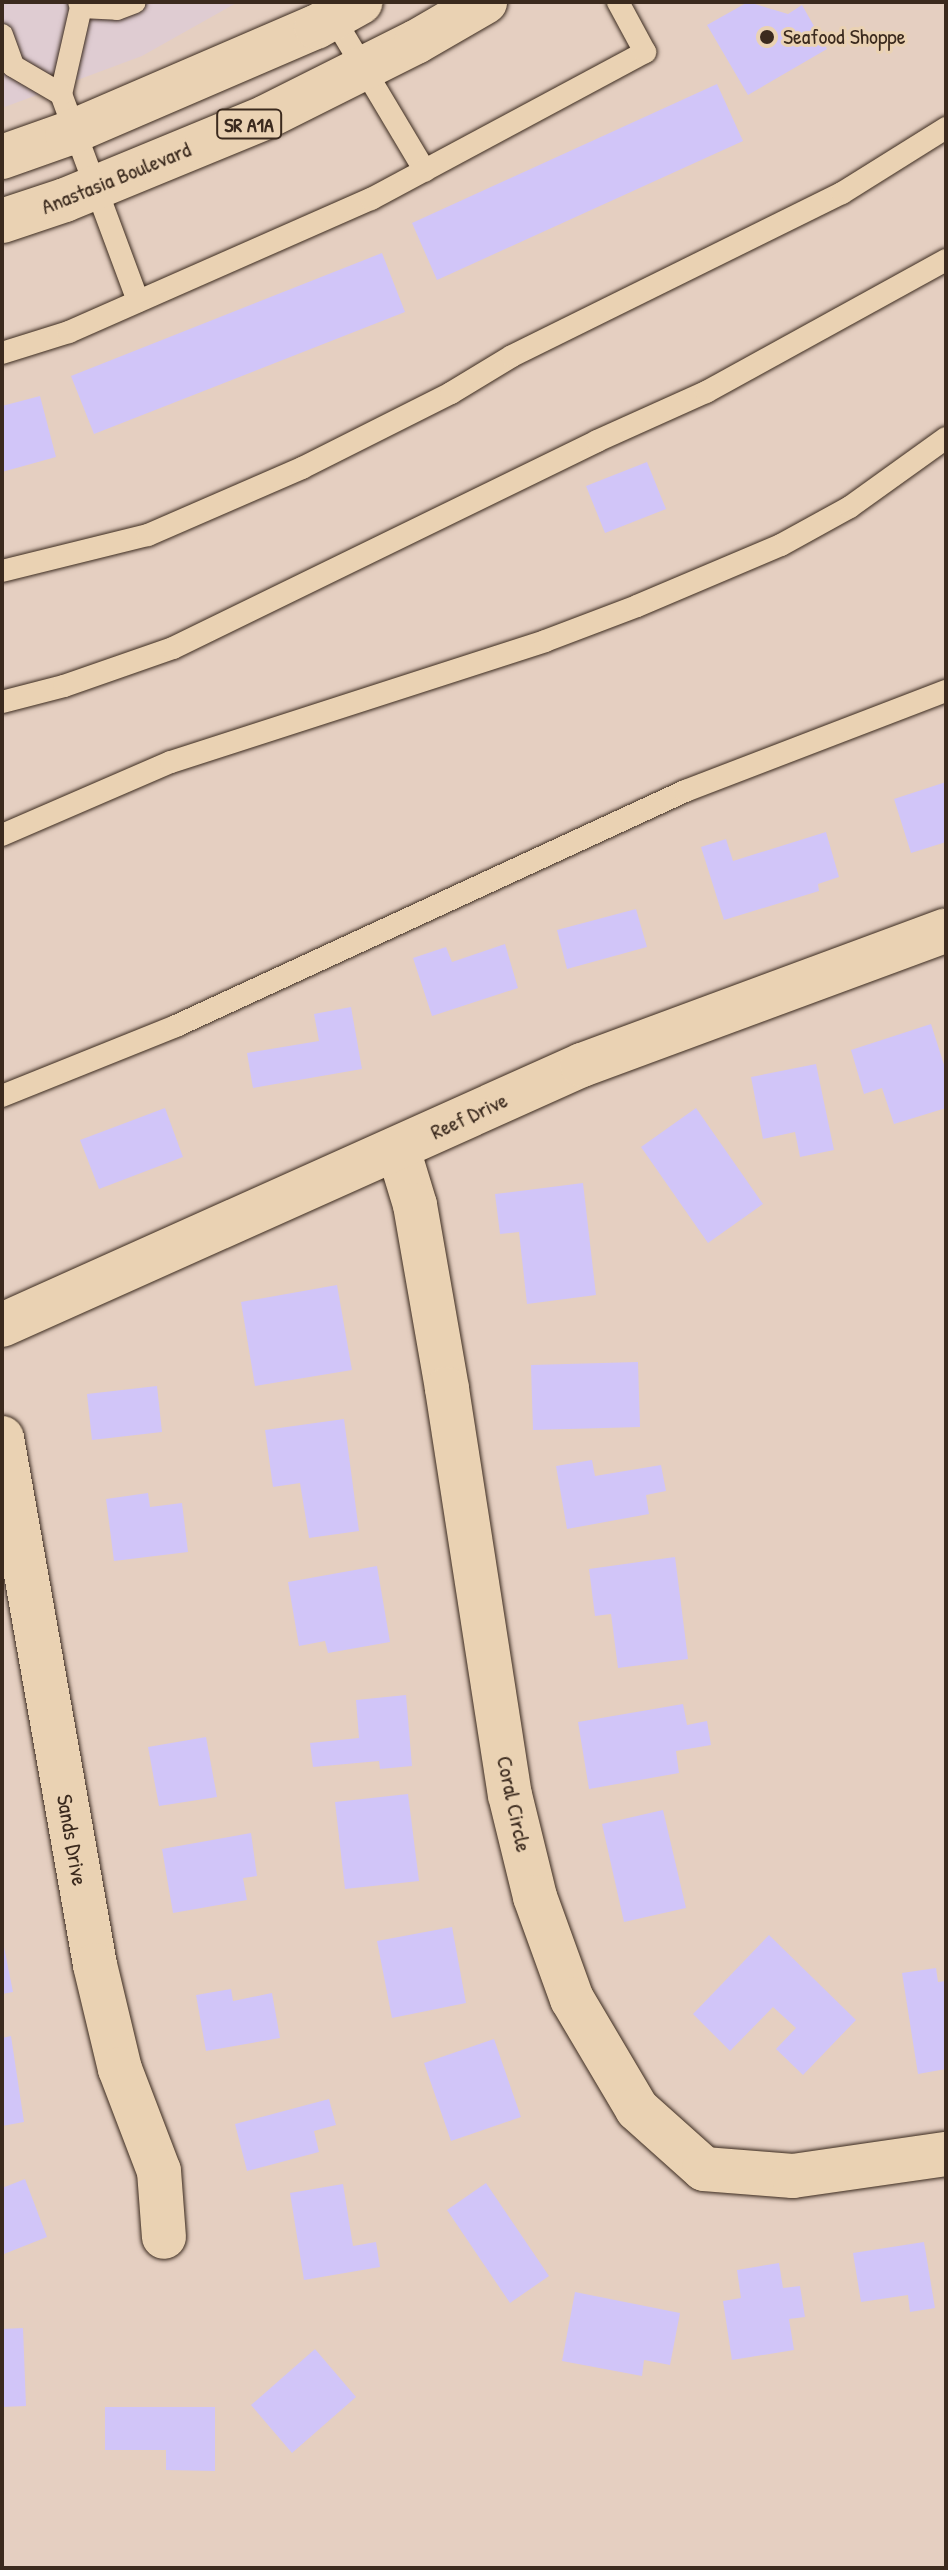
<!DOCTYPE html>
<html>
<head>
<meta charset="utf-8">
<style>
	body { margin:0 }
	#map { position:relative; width:948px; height:2570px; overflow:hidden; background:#e5cfc1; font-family:"Patrick Hand",sans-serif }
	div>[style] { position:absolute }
	.built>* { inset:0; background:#dfccd2 }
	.building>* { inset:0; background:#d1c5f8 }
	.roads { filter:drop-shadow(0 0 2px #3b2a1e) drop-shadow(0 0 2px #3b2a1e) }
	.service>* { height:22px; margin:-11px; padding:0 11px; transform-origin:11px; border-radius:11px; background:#ead2b3 }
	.minor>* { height:44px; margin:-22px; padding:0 22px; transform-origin:22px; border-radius:22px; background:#ead2b3 }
	.primary>* { height:44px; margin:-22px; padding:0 22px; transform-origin:22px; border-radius:22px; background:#ead2b3 }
	.dots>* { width:22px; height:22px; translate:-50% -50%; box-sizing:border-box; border:4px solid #ead2b3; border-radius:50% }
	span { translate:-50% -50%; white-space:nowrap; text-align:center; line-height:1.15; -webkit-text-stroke:6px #ead2b3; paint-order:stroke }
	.shield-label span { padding:2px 6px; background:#ead2b3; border:2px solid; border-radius:6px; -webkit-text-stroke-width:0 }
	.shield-label { font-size:20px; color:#3b2a1e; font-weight:700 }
	.poi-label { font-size:22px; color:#3b2a1e }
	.left { translate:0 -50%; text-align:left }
	.street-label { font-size:22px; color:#3b2a1e }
	.frame { position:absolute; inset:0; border:4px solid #3b2a1e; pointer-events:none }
</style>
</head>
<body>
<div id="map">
	<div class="built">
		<div style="clip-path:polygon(2px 2px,238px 2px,142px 56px,2px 108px)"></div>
	</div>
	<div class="building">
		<div style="clip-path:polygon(748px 2px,788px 14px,802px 5px,827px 49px,748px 95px,707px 25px)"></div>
		<div style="clip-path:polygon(717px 84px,743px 141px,437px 280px,412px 223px)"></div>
		<div style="clip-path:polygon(382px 253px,405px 312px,94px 434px,71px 376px)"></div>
		<div style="clip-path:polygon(40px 396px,56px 457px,2px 472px,2px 406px)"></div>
		<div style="clip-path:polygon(647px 462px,666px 509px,605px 533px,586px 486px)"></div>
		<div style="clip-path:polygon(946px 782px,946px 842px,911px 853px,894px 799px)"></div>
		<div style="clip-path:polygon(826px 832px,839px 877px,818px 884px,819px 891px,724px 920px,701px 847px,726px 839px,733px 861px)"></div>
		<div style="clip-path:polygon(636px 909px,647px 947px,567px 969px,557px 930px)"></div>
		<div style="clip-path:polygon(505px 944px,518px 988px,432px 1016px,413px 958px,446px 947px,452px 962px)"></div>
		<div style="clip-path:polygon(351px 1007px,362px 1069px,253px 1088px,247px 1053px,319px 1041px,314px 1014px)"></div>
		<div style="clip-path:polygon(931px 1024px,946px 1071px,946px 1108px,894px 1124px,882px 1088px,864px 1094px,851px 1050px)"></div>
		<div style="clip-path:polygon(816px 1064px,834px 1150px,800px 1157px,795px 1132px,763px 1139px,751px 1077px)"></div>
		<div style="clip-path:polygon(165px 1108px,183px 1157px,99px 1189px,80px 1140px)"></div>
		<div style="clip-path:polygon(696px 1108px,763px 1204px,708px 1243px,641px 1147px)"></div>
		<div style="clip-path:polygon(583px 1183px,596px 1295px,527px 1304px,519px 1232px,500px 1234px,495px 1194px)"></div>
		<div style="clip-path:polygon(337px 1285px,352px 1370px,255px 1386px,241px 1302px)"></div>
		<div style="clip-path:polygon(638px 1362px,640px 1427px,533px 1430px,531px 1365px)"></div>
		<div style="clip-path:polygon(157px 1386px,162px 1432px,92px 1440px,87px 1394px)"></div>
		<div style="clip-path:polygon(344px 1419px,359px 1531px,309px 1538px,300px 1483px,273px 1487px,265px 1430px)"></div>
		<div style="clip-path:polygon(592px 1460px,595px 1476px,661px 1465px,666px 1491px,646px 1495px,649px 1514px,567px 1529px,556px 1466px)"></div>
		<div style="clip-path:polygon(148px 1493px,150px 1507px,182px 1503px,188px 1552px,114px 1561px,106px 1499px)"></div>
		<div style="clip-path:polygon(675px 1557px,688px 1659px,618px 1668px,611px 1614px,595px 1616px,589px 1569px)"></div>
		<div style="clip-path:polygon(377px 1566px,390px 1642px,328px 1653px,325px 1641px,299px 1646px,288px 1582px)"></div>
		<div style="clip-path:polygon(406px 1695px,412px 1766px,380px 1769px,379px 1761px,313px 1767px,310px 1743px,359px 1738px,356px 1700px)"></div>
		<div style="clip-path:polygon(683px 1704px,687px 1725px,707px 1721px,711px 1745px,676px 1751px,679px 1773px,589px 1789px,578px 1722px)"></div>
		<div style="clip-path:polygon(206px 1737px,217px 1797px,159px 1806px,148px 1747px)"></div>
		<div style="clip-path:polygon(408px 1794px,419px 1881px,345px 1889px,335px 1802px)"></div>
		<div style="clip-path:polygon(663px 1810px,686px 1908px,624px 1922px,602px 1824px)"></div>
		<div style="clip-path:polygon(251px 1833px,257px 1876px,243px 1878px,247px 1900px,173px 1913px,162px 1849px)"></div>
		<div style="clip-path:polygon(452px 1927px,466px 2003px,392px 2018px,377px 1941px)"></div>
		<div style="clip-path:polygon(769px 1935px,856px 2020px,803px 2075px,776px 2049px,796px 2028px,773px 2007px,730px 2051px,693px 2014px)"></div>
		<div style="clip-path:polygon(2px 1937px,13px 1992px,2px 1994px)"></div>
		<div style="clip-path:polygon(936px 1968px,938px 1982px,946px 1981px,946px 2069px,918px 2074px,902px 1973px)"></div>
		<div style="clip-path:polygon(231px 1989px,233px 2001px,272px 1993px,280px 2038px,206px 2051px,196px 1995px)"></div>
		<div style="clip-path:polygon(11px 2036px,24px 2122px,2px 2126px,2px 2038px)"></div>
		<div style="clip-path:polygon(494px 2039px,521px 2117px,451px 2141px,424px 2063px)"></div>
		<div style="clip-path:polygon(329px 2099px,336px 2125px,314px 2131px,319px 2152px,247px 2171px,235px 2124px)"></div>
		<div style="clip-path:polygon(25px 2179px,47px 2237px,4px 2254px,2px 2188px)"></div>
		<div style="clip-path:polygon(486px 2183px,549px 2276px,510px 2303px,447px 2210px)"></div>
		<div style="clip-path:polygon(343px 2184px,353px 2246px,376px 2242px,380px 2267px,304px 2280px,290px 2193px)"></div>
		<div style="clip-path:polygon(924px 2242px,935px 2308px,910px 2312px,908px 2295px,861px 2302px,853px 2253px)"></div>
		<div style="clip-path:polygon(779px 2263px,783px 2288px,800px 2286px,805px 2317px,789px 2319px,794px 2350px,732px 2360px,723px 2301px,741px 2298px,737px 2270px)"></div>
		<div style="clip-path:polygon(575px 2292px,680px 2313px,670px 2365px,644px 2360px,642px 2376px,562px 2361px)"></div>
		<div style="clip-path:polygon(23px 2328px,26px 2406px,2px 2407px,2px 2329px)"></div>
		<div style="clip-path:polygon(315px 2349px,356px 2397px,292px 2453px,251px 2405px)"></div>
		<div style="clip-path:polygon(105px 2407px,215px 2407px,215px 2471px,166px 2470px,166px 2450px,105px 2450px)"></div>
	</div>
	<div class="roads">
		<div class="service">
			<div style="left:79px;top:2px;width:5px;rotate:68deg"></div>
			<div style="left:81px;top:7px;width:36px;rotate:3deg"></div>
			<div style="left:117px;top:9px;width:19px;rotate:-21deg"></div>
			<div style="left:81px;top:7px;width:89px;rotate:102.9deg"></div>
			<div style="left:61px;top:94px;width:221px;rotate:69.6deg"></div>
			<div style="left:329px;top:10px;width:187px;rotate:59.2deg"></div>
			<div style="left:2px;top:35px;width:33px;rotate:70deg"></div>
			<div style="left:13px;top:66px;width:56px;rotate:30.3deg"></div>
			<div style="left:2px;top:353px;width:70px;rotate:-17.4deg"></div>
			<div style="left:69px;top:332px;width:330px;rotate:-23.8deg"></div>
			<div style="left:371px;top:199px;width:311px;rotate:-28.2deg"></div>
			<div style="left:645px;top:52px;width:57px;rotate:-118.4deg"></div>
			<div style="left:2px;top:571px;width:150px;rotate:-13.9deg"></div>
			<div style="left:148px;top:535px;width:168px;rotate:-23.5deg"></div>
			<div style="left:302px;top:468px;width:167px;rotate:-26.7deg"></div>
			<div style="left:451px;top:393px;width:71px;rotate:-31.2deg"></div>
			<div style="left:512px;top:356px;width:368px;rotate:-26.3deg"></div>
			<div style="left:842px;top:193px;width:123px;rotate:-32deg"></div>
			<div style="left:2px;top:702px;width:64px;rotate:-14.5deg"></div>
			<div style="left:64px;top:686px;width:115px;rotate:-19.2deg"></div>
			<div style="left:173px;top:648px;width:472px;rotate:-26deg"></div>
			<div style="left:597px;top:441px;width:120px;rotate:-24.2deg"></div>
			<div style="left:706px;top:392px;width:274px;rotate:-28.8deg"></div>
			<div style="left:2px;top:835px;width:184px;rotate:-23.4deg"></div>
			<div style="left:171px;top:762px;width:393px;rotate:-17.9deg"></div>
			<div style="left:545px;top:641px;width:98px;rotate:-20.8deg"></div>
			<div style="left:637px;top:606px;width:156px;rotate:-23deg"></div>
			<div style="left:781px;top:545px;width:79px;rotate:-28.8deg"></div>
			<div style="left:850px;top:507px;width:118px;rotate:-35.7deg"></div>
			<div style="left:2px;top:1096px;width:188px;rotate:-21.9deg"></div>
			<div style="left:176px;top:1026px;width:561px;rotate:-24.78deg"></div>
			<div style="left:685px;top:791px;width:280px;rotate:-21deg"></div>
		</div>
		<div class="minor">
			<div style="left:398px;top:1149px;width:59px;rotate:73.1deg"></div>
			<div style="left:415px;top:1205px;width:187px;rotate:80.1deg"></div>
			<div style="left:447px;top:1389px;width:411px;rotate:81.2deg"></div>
			<div style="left:510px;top:1795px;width:105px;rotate:76.2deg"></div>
			<div style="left:535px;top:1897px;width:109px;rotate:70.1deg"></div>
			<div style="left:572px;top:1999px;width:128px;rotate:59.4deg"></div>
			<div style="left:637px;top:2109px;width:90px;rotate:41.8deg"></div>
			<div style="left:704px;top:2169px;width:89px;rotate:4.5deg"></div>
			<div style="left:793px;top:2176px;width:155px;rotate:-8.2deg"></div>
			<div style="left:2px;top:1325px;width:636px;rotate:-24.15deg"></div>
			<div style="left:582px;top:1065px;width:388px;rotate:-20.3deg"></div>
			<div style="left:2px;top:1438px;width:535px;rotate:79.99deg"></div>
			<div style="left:95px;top:1965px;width:107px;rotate:76.5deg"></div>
			<div style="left:120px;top:2069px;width:109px;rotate:69.1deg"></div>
			<div style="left:159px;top:2171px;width:66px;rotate:85.7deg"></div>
		</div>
		<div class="primary">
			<div style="left:2px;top:157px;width:69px;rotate:-19.5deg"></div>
			<div style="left:67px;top:134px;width:271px;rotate:-23.3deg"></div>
			<div style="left:316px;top:27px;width:51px;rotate:-29.1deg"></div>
			<div style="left:2px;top:221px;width:66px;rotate:-18.4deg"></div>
			<div style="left:65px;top:200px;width:217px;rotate:-22.4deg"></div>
			<div style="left:266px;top:117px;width:168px;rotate:-26.6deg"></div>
			<div style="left:416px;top:42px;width:80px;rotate:-30.1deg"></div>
		</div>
	</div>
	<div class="dots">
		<div style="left:767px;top:37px;background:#3b2a1e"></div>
	</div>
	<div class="shield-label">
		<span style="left:249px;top:124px">SR A1A</span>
	</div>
	<div class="poi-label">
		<span class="left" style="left:783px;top:37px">Seafood Shoppe</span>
	</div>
	<div class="street-label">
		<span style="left:116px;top:178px;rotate:-22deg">Anastasia Boulevard</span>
		<span style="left:469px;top:1116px;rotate:-25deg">Reef Drive</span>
		<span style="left:514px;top:1804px;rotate:78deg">Coral Circle</span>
		<span style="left:72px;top:1840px;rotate:80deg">Sands Drive</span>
	</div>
	<div class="frame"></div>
</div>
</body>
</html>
